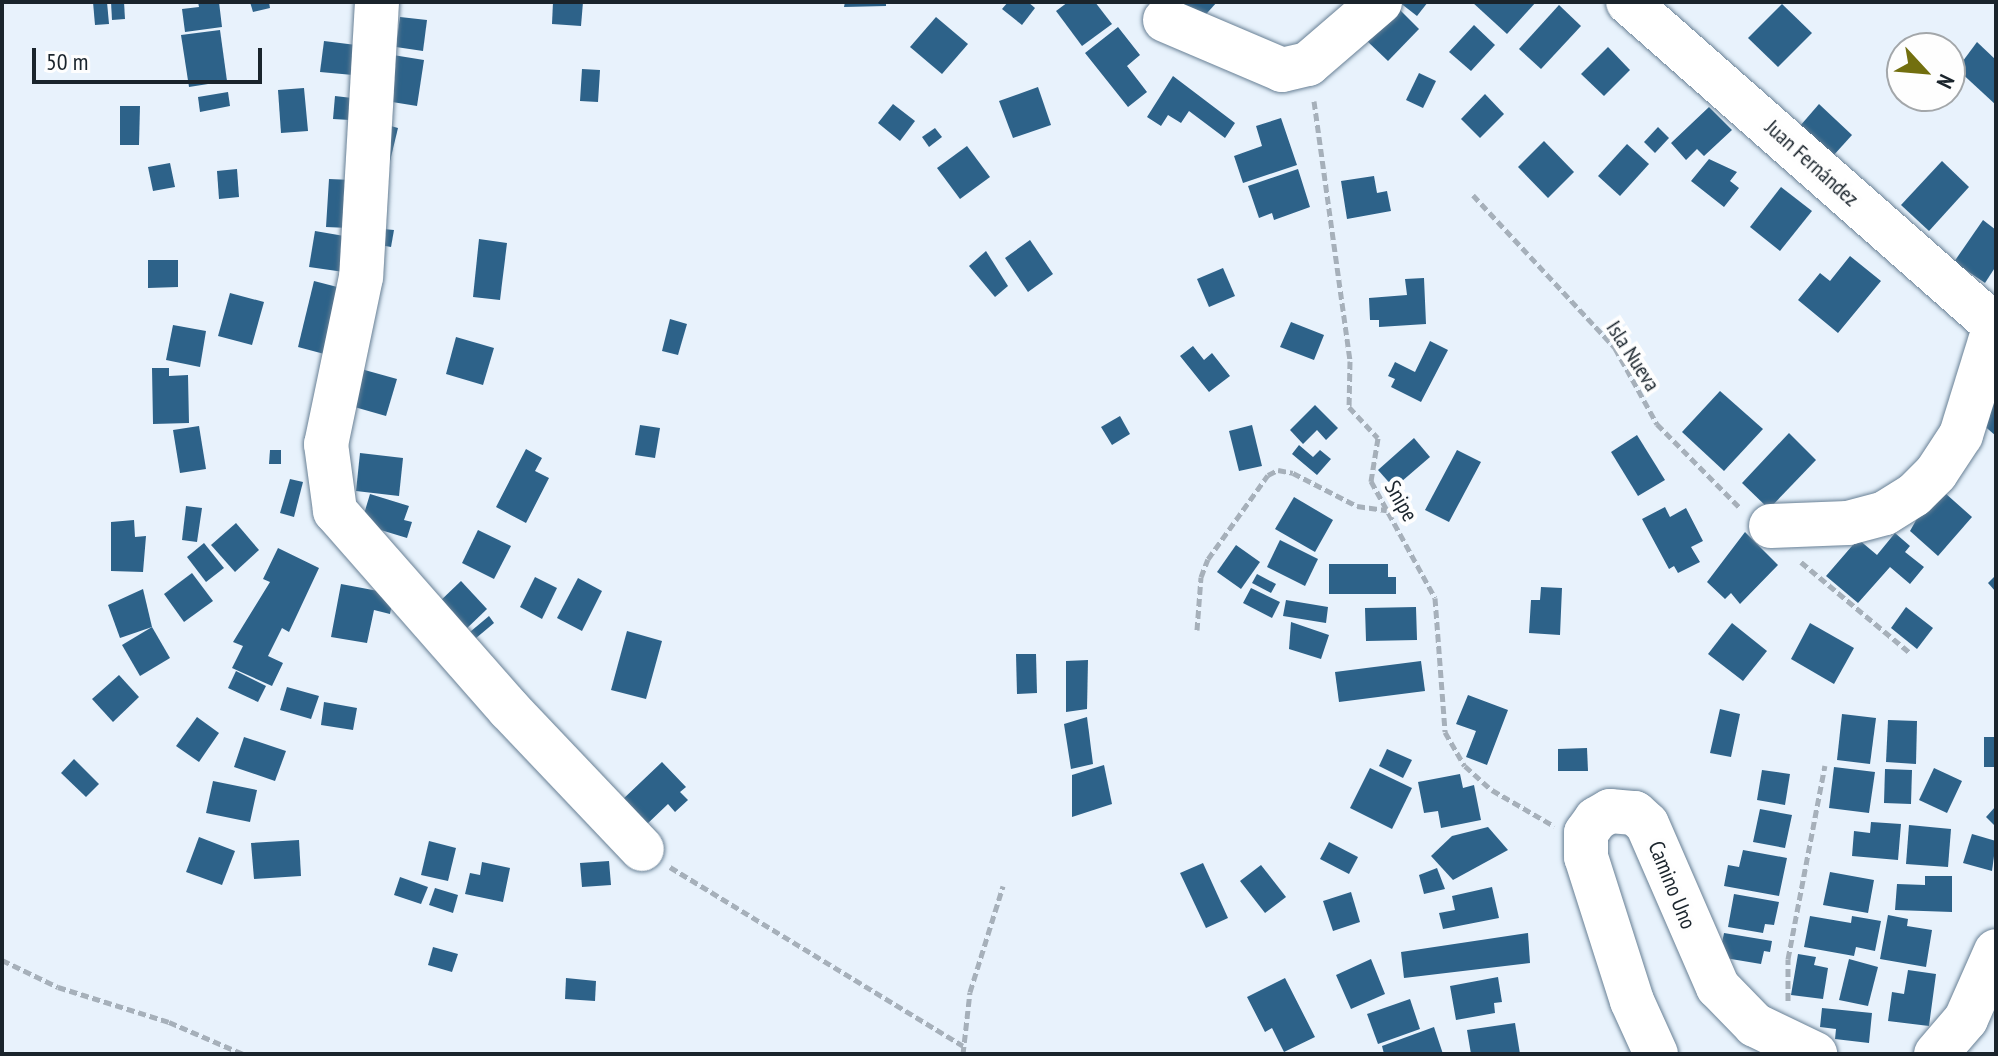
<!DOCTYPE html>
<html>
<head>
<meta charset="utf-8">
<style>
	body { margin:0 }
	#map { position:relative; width:1998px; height:1056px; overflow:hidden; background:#e8f2fc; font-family:"PT Sans Narrow",sans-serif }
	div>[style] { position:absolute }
	.building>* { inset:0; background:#2d6289 }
	.path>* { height:5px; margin-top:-2.5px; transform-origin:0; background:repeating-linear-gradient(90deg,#a6b0ba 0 8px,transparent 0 12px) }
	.roads { filter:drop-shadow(0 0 2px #688095) drop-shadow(0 0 2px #688095) }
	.minor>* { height:44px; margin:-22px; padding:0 22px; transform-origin:22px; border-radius:22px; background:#fff }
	span { translate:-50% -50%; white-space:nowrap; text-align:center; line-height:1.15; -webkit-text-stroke:8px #fefefe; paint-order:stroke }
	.street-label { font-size:22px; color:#1a242c }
	.frame { position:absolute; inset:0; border:4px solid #1a242c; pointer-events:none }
	.north { position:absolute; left:1886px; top:32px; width:80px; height:80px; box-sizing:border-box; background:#fefefe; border:2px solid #a3a7aa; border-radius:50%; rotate:116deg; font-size:22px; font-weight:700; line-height:32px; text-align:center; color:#1a242c }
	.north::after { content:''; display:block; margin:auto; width:28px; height:36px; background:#726f0f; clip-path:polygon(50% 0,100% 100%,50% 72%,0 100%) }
	.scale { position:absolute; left:32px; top:48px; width:230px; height:36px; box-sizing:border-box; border:4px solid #1a242c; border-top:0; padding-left:10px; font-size:24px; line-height:28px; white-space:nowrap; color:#1a242c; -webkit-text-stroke:6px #fefefe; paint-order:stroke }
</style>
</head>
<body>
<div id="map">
	<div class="building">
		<div style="clip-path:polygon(93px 2px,107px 2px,109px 24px,95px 25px)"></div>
		<div style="clip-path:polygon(111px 2px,124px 2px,125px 19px,112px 20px)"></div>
		<div style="clip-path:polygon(198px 2px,219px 2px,222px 27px,185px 32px,182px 9px,199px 7px)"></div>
		<div style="clip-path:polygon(250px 2px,269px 2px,270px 8px,253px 12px)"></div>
		<div style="clip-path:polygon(553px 2px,583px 2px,581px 26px,552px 24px)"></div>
		<div style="clip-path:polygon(845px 2px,886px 2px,886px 6px,844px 7px)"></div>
		<div style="clip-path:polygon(1008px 2px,1028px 2px,1035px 8px,1022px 25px,1002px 9px)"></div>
		<div style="clip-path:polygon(1068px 2px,1095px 2px,1112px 24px,1082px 46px,1056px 11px)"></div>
		<div style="clip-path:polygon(1178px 2px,1217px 2px,1199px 22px)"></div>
		<div style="clip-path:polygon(1399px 2px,1428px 2px,1417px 16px)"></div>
		<div style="clip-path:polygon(1472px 2px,1536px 2px,1507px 34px)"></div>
		<div style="clip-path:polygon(1782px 4px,1812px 33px,1778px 67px,1748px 38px)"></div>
		<div style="clip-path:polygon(1559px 5px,1581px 26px,1541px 69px,1519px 49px)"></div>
		<div style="clip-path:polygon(1397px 7px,1419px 29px,1388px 61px,1366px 40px)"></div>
		<div style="clip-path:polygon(400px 17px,427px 20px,423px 51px,396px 47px)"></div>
		<div style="clip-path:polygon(936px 17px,968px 44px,942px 74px,910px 47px)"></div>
		<div style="clip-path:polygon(1474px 25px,1495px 45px,1471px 71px,1449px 52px)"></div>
		<div style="clip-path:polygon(1118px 27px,1140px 55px,1127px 66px,1147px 92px,1128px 107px,1085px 53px)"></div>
		<div style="clip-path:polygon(220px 30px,227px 81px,189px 87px,181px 35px)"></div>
		<div style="clip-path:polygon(324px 41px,356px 45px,353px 75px,320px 72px)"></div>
		<div style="clip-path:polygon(1977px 42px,1996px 60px,1996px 105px,1957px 69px)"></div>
		<div style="clip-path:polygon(1608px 47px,1630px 70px,1604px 96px,1581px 74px)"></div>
		<div style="clip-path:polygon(393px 55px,424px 60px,417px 106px,386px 101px)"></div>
		<div style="clip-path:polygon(582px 69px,600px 70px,598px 102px,580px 101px)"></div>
		<div style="clip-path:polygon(1419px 73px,1436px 81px,1423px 108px,1406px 100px)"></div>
		<div style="clip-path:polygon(1173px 76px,1235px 123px,1225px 138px,1189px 111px,1181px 123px,1168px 115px,1161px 126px,1147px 117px)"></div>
		<div style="clip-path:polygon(1038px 87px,1051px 125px,1013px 138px,999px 101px)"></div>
		<div style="clip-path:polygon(304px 88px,308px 131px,281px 133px,278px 90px)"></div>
		<div style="clip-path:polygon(228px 92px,230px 106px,200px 112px,198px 97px)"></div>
		<div style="clip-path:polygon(1485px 94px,1504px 114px,1480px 138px,1461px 119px)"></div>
		<div style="clip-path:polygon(335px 96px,352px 98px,350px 120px,333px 119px)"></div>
		<div style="clip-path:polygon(893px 104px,915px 121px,900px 141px,878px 123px)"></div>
		<div style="clip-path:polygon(1819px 104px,1852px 135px,1833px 156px,1800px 126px)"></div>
		<div style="clip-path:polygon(120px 106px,140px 106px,139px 145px,120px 145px)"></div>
		<div style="clip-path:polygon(1709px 107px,1732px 130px,1704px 156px,1697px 149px,1686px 160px,1671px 143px)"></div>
		<div style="clip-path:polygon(1281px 118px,1297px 165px,1243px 183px,1234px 156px,1262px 146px,1256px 126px)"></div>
		<div style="clip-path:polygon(380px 123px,398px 128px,390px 161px,372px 156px)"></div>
		<div style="clip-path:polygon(1658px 127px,1669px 138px,1655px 153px,1644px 142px)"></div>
		<div style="clip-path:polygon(935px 128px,942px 137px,929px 147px,922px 137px)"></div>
		<div style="clip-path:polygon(1544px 141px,1574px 172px,1548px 198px,1518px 167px)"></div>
		<div style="clip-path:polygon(1627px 144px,1649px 164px,1620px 196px,1598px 176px)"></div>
		<div style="clip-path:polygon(967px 146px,990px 177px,960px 199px,937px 168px)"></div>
		<div style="clip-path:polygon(1709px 159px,1737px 172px,1730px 181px,1739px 188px,1724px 207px,1691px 181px)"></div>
		<div style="clip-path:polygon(1942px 161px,1969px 187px,1929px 231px,1901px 205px)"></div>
		<div style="clip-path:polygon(170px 163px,175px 187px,153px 191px,148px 167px)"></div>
		<div style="clip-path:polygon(237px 169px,239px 197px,219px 199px,217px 171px)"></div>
		<div style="clip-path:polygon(1298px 169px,1310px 207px,1274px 220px,1272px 213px,1259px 218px,1248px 186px)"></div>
		<div style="clip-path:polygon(1374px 176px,1377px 193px,1387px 191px,1391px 211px,1347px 219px,1341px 181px)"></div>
		<div style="clip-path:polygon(329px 179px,352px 180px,349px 228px,326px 227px)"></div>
		<div style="clip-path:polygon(1781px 187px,1812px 211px,1780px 251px,1750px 227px)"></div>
		<div style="clip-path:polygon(1983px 220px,1996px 230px,1996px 266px,1985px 283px,1954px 262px)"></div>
		<div style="clip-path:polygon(383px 229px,394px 230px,391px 247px,380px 245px)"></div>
		<div style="clip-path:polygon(315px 231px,350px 237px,344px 272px,309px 267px)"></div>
		<div style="clip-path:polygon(479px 239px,507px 243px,500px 300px,473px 297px)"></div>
		<div style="clip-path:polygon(1030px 240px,1053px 274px,1028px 292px,1005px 258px)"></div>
		<div style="clip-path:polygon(986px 251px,1008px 286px,995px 297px,969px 266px)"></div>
		<div style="clip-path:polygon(1850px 256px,1881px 281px,1838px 333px,1798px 300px,1820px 273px,1830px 281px)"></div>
		<div style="clip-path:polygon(148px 260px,178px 260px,178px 287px,148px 288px)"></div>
		<div style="clip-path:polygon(1223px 268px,1235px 296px,1209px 307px,1197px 279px)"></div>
		<div style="clip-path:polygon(1424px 278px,1426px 324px,1379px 327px,1379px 320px,1370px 320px,1369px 298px,1407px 295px,1405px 279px)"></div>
		<div style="clip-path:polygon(314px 281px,345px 289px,328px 355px,298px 347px)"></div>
		<div style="clip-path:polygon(230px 293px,264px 302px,252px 345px,218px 336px)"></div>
		<div style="clip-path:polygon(670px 319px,687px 324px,678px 355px,662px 351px)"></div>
		<div style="clip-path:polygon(1291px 322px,1324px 335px,1314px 360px,1280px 347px)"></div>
		<div style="clip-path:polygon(173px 325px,206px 331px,200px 367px,166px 360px)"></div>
		<div style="clip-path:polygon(456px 337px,494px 348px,483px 385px,446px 374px)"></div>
		<div style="clip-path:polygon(1430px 341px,1448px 350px,1421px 402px,1391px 387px,1395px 379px,1388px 376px,1395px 362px,1415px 372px)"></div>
		<div style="clip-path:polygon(1193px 346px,1204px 360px,1212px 353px,1230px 376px,1209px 392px,1180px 356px)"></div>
		<div style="clip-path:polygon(152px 368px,169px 368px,169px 376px,188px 375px,189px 423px,153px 424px)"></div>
		<div style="clip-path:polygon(361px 369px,397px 379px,386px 416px,351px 406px)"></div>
		<div style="clip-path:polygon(1996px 390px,1996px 436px,1974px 417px)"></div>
		<div style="clip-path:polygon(1720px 391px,1763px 429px,1724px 471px,1682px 432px)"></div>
		<div style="clip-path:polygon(1315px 405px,1338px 428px,1326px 440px,1317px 430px,1303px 444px,1290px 430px)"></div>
		<div style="clip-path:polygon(1120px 416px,1130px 434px,1112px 445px,1101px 427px)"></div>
		<div style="clip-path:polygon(640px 425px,660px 428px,655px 458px,635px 455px)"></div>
		<div style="clip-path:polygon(1252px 425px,1262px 466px,1239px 471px,1229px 431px)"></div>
		<div style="clip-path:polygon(199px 426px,206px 469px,180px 473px,173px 430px)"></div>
		<div style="clip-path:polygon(1789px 433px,1816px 460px,1769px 509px,1742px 483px)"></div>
		<div style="clip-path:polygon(1637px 435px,1665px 480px,1638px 496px,1611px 452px)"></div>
		<div style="clip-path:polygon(1414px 438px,1430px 457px,1394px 488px,1378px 470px)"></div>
		<div style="clip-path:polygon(1299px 445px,1313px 457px,1320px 450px,1331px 459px,1317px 475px,1292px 454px)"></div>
		<div style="clip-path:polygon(526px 449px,542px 458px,535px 471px,549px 478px,526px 523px,496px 507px)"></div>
		<div style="clip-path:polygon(270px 450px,281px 450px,281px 464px,269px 464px)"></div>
		<div style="clip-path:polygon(1457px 450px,1481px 462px,1449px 522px,1425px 510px)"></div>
		<div style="clip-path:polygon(360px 453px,403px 458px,399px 496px,356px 491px)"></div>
		<div style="clip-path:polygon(290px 479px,303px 482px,294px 517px,280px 513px)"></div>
		<div style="clip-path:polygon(1936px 485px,1972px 517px,1938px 556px,1910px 531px)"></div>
		<div style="clip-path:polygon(370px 494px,409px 506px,404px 520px,412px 522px,407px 538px,361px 524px)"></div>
		<div style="clip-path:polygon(1294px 497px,1333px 520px,1315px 552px,1275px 529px)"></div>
		<div style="clip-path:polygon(186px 506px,202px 508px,197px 542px,182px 540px)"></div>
		<div style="clip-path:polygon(1665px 507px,1670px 517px,1686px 508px,1703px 541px,1691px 547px,1700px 562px,1678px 573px,1674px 566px,1669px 569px,1642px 519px)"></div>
		<div style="clip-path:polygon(134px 520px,135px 537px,146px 536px,143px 572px,111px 571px,111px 522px)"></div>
		<div style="clip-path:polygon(236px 523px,259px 550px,235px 572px,211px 545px)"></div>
		<div style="clip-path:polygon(478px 530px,511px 546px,494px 579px,462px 563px)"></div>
		<div style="clip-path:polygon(1745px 532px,1778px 565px,1740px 604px,1731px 593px,1725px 599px,1707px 582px)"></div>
		<div style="clip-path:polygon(1895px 533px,1910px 546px,1905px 552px,1924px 567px,1910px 584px,1890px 567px,1858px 603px,1826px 576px,1858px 539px,1877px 555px)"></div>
		<div style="clip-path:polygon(1280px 540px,1318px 559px,1305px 586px,1267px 567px)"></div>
		<div style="clip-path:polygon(204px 543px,224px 568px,206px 582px,187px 557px)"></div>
		<div style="clip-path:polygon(1236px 545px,1260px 562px,1241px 589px,1217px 572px)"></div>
		<div style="clip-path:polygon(278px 548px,319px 568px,289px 632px,282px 628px,268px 656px,283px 663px,272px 686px,232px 668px,243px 646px,233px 642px,270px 582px,263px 579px)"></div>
		<div style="clip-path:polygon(1329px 564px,1388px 564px,1388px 577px,1396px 577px,1396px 594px,1329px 594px)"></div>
		<div style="clip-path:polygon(192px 573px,213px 601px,184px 622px,164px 594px)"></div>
		<div style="clip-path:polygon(1257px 574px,1276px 584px,1271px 593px,1252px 583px)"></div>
		<div style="clip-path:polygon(1996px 575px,1996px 592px,1988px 583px)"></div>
		<div style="clip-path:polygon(535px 577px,557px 588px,542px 619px,520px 607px)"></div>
		<div style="clip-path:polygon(578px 578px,602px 591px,582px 631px,557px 618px)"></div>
		<div style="clip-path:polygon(461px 581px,487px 609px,463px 632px,437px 604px)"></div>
		<div style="clip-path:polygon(341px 584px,394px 594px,390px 614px,374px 610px,367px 643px,331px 637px)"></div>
		<div style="clip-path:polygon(1541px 587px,1562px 588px,1560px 635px,1529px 633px,1531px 600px,1540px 600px)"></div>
		<div style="clip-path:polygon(1251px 588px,1280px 602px,1272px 618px,1243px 603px)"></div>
		<div style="clip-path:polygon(143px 589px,152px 627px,120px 638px,108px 605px)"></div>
		<div style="clip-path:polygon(1286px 600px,1328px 607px,1326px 623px,1283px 616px)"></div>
		<div style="clip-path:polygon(1416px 607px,1417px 640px,1366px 641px,1365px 608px)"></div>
		<div style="clip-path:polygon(1906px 607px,1933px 628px,1917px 649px,1891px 628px)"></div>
		<div style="clip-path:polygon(489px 616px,494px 623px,469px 644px,464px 637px)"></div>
		<div style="clip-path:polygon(1291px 622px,1329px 635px,1321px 659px,1289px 649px)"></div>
		<div style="clip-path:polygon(1732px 623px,1767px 651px,1743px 681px,1708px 654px)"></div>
		<div style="clip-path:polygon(1810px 623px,1854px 648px,1834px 684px,1791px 659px)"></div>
		<div style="clip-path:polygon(152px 627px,170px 658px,140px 676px,122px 645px)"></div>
		<div style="clip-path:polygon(627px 631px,662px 641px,646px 699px,611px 690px)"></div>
		<div style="clip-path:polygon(1016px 654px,1036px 654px,1037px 693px,1017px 694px)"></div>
		<div style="clip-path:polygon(1088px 660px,1087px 709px,1066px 712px,1066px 661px)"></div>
		<div style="clip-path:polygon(1421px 661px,1425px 691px,1339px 702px,1335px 672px)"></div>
		<div style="clip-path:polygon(236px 671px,266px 686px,258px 702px,228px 688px)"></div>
		<div style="clip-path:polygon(119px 675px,139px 697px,113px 722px,92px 699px)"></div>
		<div style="clip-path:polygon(287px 687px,319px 696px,311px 719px,280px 710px)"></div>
		<div style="clip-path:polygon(1468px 695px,1508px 710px,1487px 765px,1466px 757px,1476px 731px,1456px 724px)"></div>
		<div style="clip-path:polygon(324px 702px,357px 708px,353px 730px,321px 725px)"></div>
		<div style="clip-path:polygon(1720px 709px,1740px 714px,1731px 757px,1710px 753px)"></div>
		<div style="clip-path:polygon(1842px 714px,1876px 718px,1870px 764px,1837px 760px)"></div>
		<div style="clip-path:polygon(197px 717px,219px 733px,199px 762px,176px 746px)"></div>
		<div style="clip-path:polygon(1087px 717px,1093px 764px,1071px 769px,1064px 724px)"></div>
		<div style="clip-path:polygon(1888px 720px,1917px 721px,1916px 764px,1886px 762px)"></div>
		<div style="clip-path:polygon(244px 737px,286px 751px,275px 781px,234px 767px)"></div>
		<div style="clip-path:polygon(1984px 737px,1996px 737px,1996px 767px,1984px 767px)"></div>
		<div style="clip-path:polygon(1587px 748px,1588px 771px,1558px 771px,1558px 749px)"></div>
		<div style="clip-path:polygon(1387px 749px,1412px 760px,1403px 778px,1379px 766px)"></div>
		<div style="clip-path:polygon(74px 759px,99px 784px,86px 797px,61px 773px)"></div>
		<div style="clip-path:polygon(662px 762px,686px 787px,680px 792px,688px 800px,675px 812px,668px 804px,645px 826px,621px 801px)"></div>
		<div style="clip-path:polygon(1104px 765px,1112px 804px,1072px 817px,1072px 775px)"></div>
		<div style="clip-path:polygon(1834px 767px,1875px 772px,1869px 813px,1829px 808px)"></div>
		<div style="clip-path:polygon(1370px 768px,1412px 788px,1392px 829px,1350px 808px)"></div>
		<div style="clip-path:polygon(1934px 768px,1962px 781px,1947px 813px,1919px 800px)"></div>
		<div style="clip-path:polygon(1885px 769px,1912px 770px,1911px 804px,1884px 803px)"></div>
		<div style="clip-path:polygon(1762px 770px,1790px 774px,1785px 805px,1757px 800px)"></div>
		<div style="clip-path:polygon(1460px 774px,1463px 788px,1474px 785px,1481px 820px,1441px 828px,1438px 811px,1424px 813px,1418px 782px)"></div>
		<div style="clip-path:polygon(213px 781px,257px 790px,250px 822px,206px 813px)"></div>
		<div style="clip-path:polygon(1996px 806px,1996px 827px,1986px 817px)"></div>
		<div style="clip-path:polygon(1760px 809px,1792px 815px,1785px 848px,1753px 842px)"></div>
		<div style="clip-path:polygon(1871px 822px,1901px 824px,1898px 860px,1852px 856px,1854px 831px,1870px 833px)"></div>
		<div style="clip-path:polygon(1909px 825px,1951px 829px,1948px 867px,1906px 864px)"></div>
		<div style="clip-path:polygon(1488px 827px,1508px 850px,1453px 880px,1431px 856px,1452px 836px)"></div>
		<div style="clip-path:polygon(1972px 834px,1996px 841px,1992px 871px,1963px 863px)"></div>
		<div style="clip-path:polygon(199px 837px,235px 851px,222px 885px,186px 872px)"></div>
		<div style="clip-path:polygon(299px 840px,301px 876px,254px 879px,251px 843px)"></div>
		<div style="clip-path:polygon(429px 841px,456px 848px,448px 881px,421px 875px)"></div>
		<div style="clip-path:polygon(1329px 842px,1358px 857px,1349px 874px,1320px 859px)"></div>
		<div style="clip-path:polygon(1743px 850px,1787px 858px,1779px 896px,1724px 886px,1728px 865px,1739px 867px)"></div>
		<div style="clip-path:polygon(609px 861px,611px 885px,582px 887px,580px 863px)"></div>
		<div style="clip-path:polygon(482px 862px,510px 868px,503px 902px,465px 894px,470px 873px,480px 875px)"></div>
		<div style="clip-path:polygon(1203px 863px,1228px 918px,1206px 928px,1180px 873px)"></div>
		<div style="clip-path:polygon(1261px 865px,1286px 897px,1265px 913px,1240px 881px)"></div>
		<div style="clip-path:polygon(1437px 868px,1445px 889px,1424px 894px,1419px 875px)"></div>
		<div style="clip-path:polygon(1830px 872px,1874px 880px,1868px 913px,1823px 905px)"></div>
		<div style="clip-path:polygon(1925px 876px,1952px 876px,1952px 912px,1895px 910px,1897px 884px,1925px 885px)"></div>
		<div style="clip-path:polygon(400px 877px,428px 887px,421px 904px,394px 895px)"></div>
		<div style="clip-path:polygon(1492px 887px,1499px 918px,1443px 929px,1439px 913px,1455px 910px,1452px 896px)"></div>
		<div style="clip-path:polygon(435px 888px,458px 895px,453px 913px,429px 905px)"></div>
		<div style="clip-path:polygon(1351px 892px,1360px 922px,1333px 931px,1323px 901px)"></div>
		<div style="clip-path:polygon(1734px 894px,1779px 902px,1774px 925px,1765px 924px,1763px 933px,1728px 927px)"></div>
		<div style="clip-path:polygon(1888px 915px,1908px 919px,1907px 926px,1932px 930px,1926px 967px,1880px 959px)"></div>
		<div style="clip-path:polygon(1810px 916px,1851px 923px,1852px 916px,1881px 921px,1875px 951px,1856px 947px,1854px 956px,1804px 947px)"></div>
		<div style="clip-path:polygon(1528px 933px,1530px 963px,1404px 978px,1401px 952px)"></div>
		<div style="clip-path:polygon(1724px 933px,1772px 941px,1770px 952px,1764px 951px,1761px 964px,1719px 957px)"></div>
		<div style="clip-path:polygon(433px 947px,458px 954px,452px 972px,428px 965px)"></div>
		<div style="clip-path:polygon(1798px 954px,1816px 957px,1814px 965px,1828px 968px,1823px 999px,1791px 995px)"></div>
		<div style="clip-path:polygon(1371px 959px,1385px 994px,1351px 1009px,1336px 975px)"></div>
		<div style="clip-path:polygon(1849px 959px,1878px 967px,1868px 1006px,1839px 1000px)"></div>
		<div style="clip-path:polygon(1908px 970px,1936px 974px,1929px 1026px,1888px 1021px,1892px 992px,1904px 994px)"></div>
		<div style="clip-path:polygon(1498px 977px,1502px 1002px,1494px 1003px,1495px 1013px,1456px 1020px,1450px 986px)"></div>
		<div style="clip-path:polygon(566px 978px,596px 981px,595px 1001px,565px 999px)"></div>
		<div style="clip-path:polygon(1285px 978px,1315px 1037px,1284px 1052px,1272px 1028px,1265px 1032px,1247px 997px)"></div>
		<div style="clip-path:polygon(1410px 999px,1420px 1029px,1378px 1044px,1367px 1014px)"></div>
		<div style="clip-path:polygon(1822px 1008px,1872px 1013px,1869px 1043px,1835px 1039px,1836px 1029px,1820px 1027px)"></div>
		<div style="clip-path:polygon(1515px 1023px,1520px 1054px,1471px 1054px,1467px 1030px)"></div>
		<div style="clip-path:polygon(1434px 1027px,1443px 1054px,1384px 1054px,1382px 1046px)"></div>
	</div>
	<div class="path">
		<div style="left:1314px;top:101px;width:262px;rotate:82.1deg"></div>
		<div style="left:1350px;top:361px;width:46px;rotate:91.2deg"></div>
		<div style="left:1349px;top:407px;width:42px;rotate:46.9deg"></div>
		<div style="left:1378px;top:438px;width:44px;rotate:99.2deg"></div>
		<div style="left:1371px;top:481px;width:133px;rotate:61.3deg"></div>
		<div style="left:1435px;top:598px;width:134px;rotate:85.7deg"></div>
		<div style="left:1445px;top:732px;width:39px;rotate:60deg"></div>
		<div style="left:1465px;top:766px;width:36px;rotate:42deg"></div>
		<div style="left:1492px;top:790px;width:72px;rotate:30.1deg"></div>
		<div style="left:1473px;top:195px;width:209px;rotate:47.1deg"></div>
		<div style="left:1615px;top:348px;width:87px;rotate:61.1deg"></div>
		<div style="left:1657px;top:424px;width:120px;rotate:45.3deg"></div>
		<div style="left:1801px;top:562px;width:141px;rotate:39.8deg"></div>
		<div style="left:1197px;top:630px;width:53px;rotate:-85.7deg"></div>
		<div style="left:1201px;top:577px;width:19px;rotate:-69deg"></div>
		<div style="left:1208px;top:559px;width:103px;rotate:-54.5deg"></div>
		<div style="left:1268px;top:475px;width:11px;rotate:-27deg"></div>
		<div style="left:1278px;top:470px;width:15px;rotate:11deg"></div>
		<div style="left:1293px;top:473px;width:72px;rotate:27.3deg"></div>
		<div style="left:1357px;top:506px;width:30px;rotate:8deg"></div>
		<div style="left:670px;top:867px;width:343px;rotate:31.4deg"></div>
		<div style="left:2px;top:960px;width:62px;rotate:25.7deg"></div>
		<div style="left:58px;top:987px;width:116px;rotate:17.5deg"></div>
		<div style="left:169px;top:1022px;width:81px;rotate:23.4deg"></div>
		<div style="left:1788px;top:1001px;width:42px;rotate:-90deg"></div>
		<div style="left:1788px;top:959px;width:197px;rotate:-79.2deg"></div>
		<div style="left:963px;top:1054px;width:62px;rotate:-83.6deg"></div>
		<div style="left:970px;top:992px;width:111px;rotate:-72.7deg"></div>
	</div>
	<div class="roads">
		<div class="minor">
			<div style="left:377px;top:2px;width:275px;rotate:93.3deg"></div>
			<div style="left:361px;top:277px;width:171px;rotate:101.8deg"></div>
			<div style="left:326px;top:444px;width:68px;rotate:82.3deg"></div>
			<div style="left:335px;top:511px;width:264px;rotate:48.7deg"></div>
			<div style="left:509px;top:709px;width:193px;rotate:46.5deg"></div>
			<div style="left:1628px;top:2px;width:490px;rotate:41.4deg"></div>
			<div style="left:1165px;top:20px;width:127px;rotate:23.1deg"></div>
			<div style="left:1282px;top:70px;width:27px;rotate:-13deg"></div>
			<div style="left:1308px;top:64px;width:95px;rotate:-40.7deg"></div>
			<div style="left:1771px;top:526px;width:77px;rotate:-2.2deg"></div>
			<div style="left:1848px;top:523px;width:38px;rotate:-15deg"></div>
			<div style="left:1885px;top:513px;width:34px;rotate:-32deg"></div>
			<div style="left:1914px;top:495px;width:31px;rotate:-45deg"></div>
			<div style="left:1936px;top:473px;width:45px;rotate:-56.7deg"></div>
			<div style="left:1961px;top:435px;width:115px;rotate:-72.8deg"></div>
			<div style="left:1656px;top:1054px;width:58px;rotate:-114.4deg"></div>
			<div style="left:1632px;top:1001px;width:151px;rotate:-107.7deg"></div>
			<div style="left:1586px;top:857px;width:24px;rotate:-90deg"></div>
			<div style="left:1586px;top:833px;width:17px;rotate:-54deg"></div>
			<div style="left:1596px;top:819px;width:16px;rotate:-30deg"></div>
			<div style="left:1610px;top:811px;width:25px;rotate:5deg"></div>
			<div style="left:1635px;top:813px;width:16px;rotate:43deg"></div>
			<div style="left:1647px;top:824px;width:178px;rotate:66.5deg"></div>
			<div style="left:1718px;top:987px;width:53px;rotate:45.8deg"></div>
			<div style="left:1755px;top:1025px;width:67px;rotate:25.8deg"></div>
			<div style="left:1936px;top:1054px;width:46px;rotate:-49.4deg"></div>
			<div style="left:1966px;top:1019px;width:74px;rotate:-66.2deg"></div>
		</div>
	</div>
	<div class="street-label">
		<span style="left:1812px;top:163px;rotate:42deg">Juan Fernández</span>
		<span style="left:1633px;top:356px;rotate:57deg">Isla Nueva</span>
		<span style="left:1401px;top:501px;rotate:60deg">Snipe</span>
		<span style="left:1672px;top:885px;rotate:68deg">Camino Uno</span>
	</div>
	<div class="frame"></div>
	<div class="north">N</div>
	<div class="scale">50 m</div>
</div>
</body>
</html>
